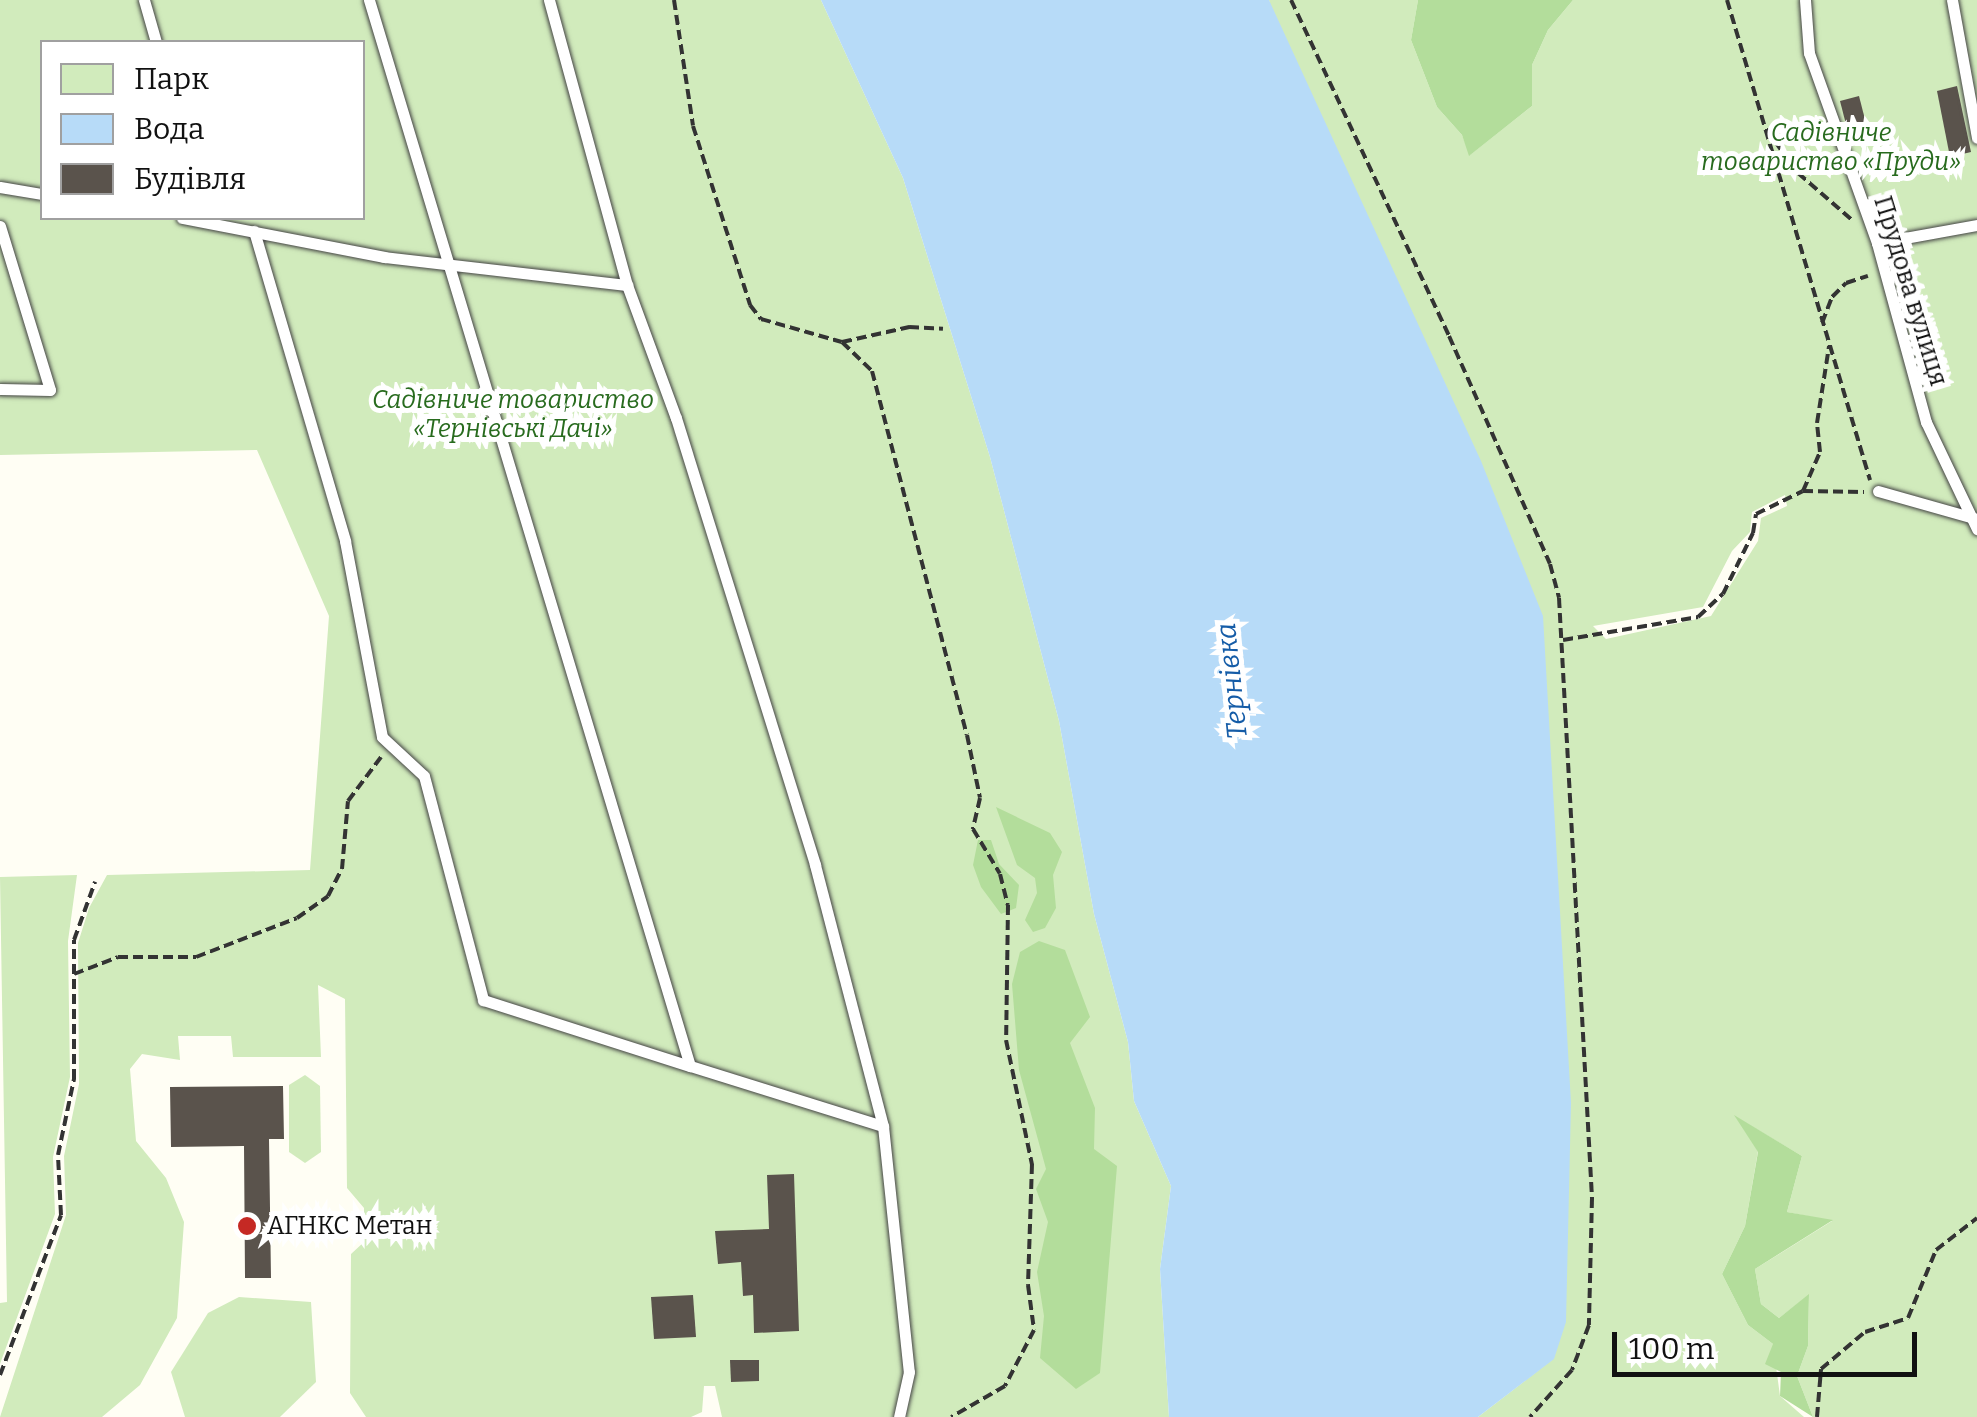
<!DOCTYPE html>
<html>
<head>
<meta charset="utf-8">
<style>
	body { margin:0 }
	#map { position:relative; width:1977px; height:1417px; overflow:hidden; background:#fffef4; font-family:Bitter,serif }
	div>[style] { position:absolute }
	.green>* { inset:0; background:#d1ebbc }
	.forest>* { inset:0; background:#b3dd9b }
	.water>* { inset:0; background:#b7dbf8 }
	.building>* { inset:0; background:#5a534c }
	.path>* { height:4px; margin-top:-2px; transform-origin:0; background:repeating-linear-gradient(90deg,#333 0 10px,transparent 0 15px) }
	.roads { filter:drop-shadow(0 0 2px #444) drop-shadow(0 0 2px #444) }
	.service>* { height:11px; margin:-5.5px; padding:0 5.5px; transform-origin:5.5px; border-radius:5.5px; background:#fff }
	.dots>* { width:28px; height:28px; translate:-50% -50%; box-sizing:border-box; border:5px solid #fff; border-radius:50% }
	span { translate:-50% -50%; white-space:nowrap; text-align:center; line-height:1.15; -webkit-text-stroke:10px #fff; paint-order:stroke }
	.park-label { font-size:25px; color:#286b1e; font-style:italic }
	.street-label { font-size:25px; color:#111 }
	.poi-label { font-size:25px; color:#111 }
	.left { translate:0 -50%; text-align:left }
	.water-label { font-size:28px; color:#155ca7; font-style:italic }
	.legend { position:absolute; left:40px; top:40px; width:325px; height:180px; box-sizing:border-box; background:#fff; border:2px solid #a0a0a0; margin:0; padding:12px 18px; list-style:none; font-size:30px; color:#111 }
	.legend li { display:flex; align-items:center; gap:20px; height:50px }
	.legend b { width:50px; border:2px solid #a0a0a0 }
	.scale { position:absolute; left:1612px; top:1332px; width:305px; height:45px; box-sizing:border-box; border:5px solid #111; border-top:0; padding-left:12px; font-size:30px; line-height:35px; white-space:nowrap; color:#111; -webkit-text-stroke:8px #fff; paint-order:stroke }
</style>
</head>
<body>
<div id="map">
	<div class="green">
		<div style="clip-path:polygon(evenodd,0 0,821px 0,903px 178px,990px 457px,1059px 721px,1094px 914px,1128px 1042px,1134px 1101px,1171px 1186px,1160px 1269px,1169px 1417px,906px 1417px,912px 1376px,894px 1417px,722px 1417px,715px 1386px,704px 1386px,702px 1412px,691px 1417px,366px 1417px,350px 1393px,351px 1254px,364px 1242px,364px 1208px,347px 1188px,345px 999px,318px 985px,321px 1057px,233px 1057px,231px 1036px,178px 1036px,180px 1060px,142px 1054px,130px 1069px,136px 1141px,166px 1178px,184px 1222px,177px 1318px,140px 1385px,102px 1417px,0 1417px,66px 1215px,64px 1156px,79px 1084px,78px 943px,89px 908px,107px 875px,310px 870px,329px 616px,257px 450px,0 455px,0 0,42px 42px,362px 42px,362px 218px,42px 218px,42px 42px)"></div>
		<div style="clip-path:polygon(evenodd,1269px 0,1418px 0,1411px 40px,1437px 107px,1462px 135px,1470px 155px,1532px 106px,1532px 65px,1548px 30px,1573px 0,1977px 0,1977px 1417px,1813px 1417px,1797px 1376px,1808px 1346px,1809px 1295px,1779px 1318px,1761px 1304px,1755px 1269px,1832px 1221px,1787px 1212px,1802px 1156px,1736px 1117px,1758px 1151px,1745px 1226px,1722px 1274px,1748px 1325px,1773px 1344px,1780px 1396px,1804px 1417px,1478px 1417px,1553px 1359px,1269px 0,1785px 495px,1787px 506px,1761px 518px,1758px 541px,1711px 616px,1606px 639px,1593px 626px,1703px 607px,1732px 551px,1750px 532px,1752px 512px,1785px 495px)"></div>
		<div style="clip-path:polygon(77px 875px,68px 941px,70px 1077px,53px 1157px,55px 1214px,0 1364px,0 1303px,7px 1302px,0 877px)"></div>
		<div style="clip-path:polygon(305px 1075px,320px 1086px,321px 1152px,305px 1163px,289px 1152px,289px 1085px)"></div>
		<div style="clip-path:polygon(239px 1297px,311px 1302px,316px 1382px,280px 1417px,185px 1417px,171px 1372px,208px 1313px)"></div>
	</div>
	<div class="forest">
		<div style="clip-path:polygon(1418px 0,1573px 0,1548px 30px,1532px 65px,1532px 106px,1469px 156px,1462px 135px,1437px 107px,1411px 40px)"></div>
		<div style="clip-path:polygon(996px 807px,1050px 833px,1062px 852px,1053px 875px,1056px 908px,1045px 928px,1033px 932px,1025px 920px,1037px 893px,1035px 878px,1017px 865px)"></div>
		<div style="clip-path:polygon(978px 840px,991px 840px,999px 864px,1019px 885px,1016px 908px,1001px 914px,981px 887px,973px 865px)"></div>
		<div style="clip-path:polygon(1039px 941px,1065px 950px,1090px 1017px,1070px 1043px,1095px 1108px,1094px 1149px,1117px 1166px,1100px 1373px,1076px 1389px,1040px 1358px,1044px 1316px,1037px 1272px,1048px 1222px,1036px 1189px,1046px 1169px,1019px 1070px,1012px 984px,1020px 952px)"></div>
		<div style="clip-path:polygon(1734px 1115px,1802px 1156px,1787px 1212px,1833px 1220px,1755px 1269px,1761px 1304px,1779px 1318px,1809px 1294px,1808px 1346px,1797px 1376px,1813px 1417px,1780px 1396px,1781px 1372px,1765px 1364px,1773px 1344px,1748px 1325px,1722px 1274px,1745px 1226px,1758px 1152px)"></div>
	</div>
	<div class="water">
		<div style="clip-path:polygon(821px 0,1269px 0,1481px 461px,1543px 616px,1571px 1103px,1566px 1322px,1554px 1359px,1478px 1417px,1169px 1417px,1160px 1269px,1171px 1186px,1134px 1101px,1128px 1042px,1094px 914px,1059px 721px,990px 457px,903px 178px)"></div>
	</div>
	<div class="building">
		<div style="clip-path:polygon(1957px 86px,1971px 152px,1950px 157px,1937px 91px)"></div>
		<div style="clip-path:polygon(1859px 96px,1870px 139px,1851px 144px,1840px 101px)"></div>
		<div style="clip-path:polygon(283px 1086px,284px 1139px,269px 1139px,271px 1278px,245px 1278px,244px 1146px,171px 1147px,170px 1087px)"></div>
		<div style="clip-path:polygon(794px 1174px,799px 1331px,754px 1333px,753px 1295px,743px 1296px,741px 1262px,718px 1264px,715px 1231px,769px 1229px,767px 1175px)"></div>
		<div style="clip-path:polygon(693px 1295px,696px 1337px,654px 1339px,651px 1297px)"></div>
		<div style="clip-path:polygon(730px 1360px,759px 1360px,759px 1381px,731px 1382px)"></div>
	</div>
	<div class="path">
		<div style="left:674px;top:0;width:127px;rotate:81.4deg"></div>
		<div style="left:693px;top:126px;width:188px;rotate:72.3deg"></div>
		<div style="left:750px;top:305px;width:18px;rotate:52deg"></div>
		<div style="left:761px;top:319px;width:84px;rotate:15.9deg"></div>
		<div style="left:842px;top:342px;width:69px;rotate:-12.6deg"></div>
		<div style="left:909px;top:327px;width:34px;rotate:3deg"></div>
		<div style="left:1291px;top:0;width:371px;rotate:64.8deg"></div>
		<div style="left:1449px;top:336px;width:249px;rotate:66.1deg"></div>
		<div style="left:1550px;top:564px;width:35px;rotate:75deg"></div>
		<div style="left:1559px;top:598px;width:601px;rotate:86.85deg"></div>
		<div style="left:1592px;top:1198px;width:127px;rotate:91.4deg"></div>
		<div style="left:1589px;top:1325px;width:48px;rotate:110.7deg"></div>
		<div style="left:1572px;top:1370px;width:63px;rotate:131.8deg"></div>
		<div style="left:1727px;top:0;width:501px;rotate:73.41deg"></div>
		<div style="left:1766px;top:129px;width:54px;rotate:54deg"></div>
		<div style="left:1798px;top:173px;width:72px;rotate:41deg"></div>
		<div style="left:1822px;top:323px;width:28px;rotate:-69deg"></div>
		<div style="left:1832px;top:297px;width:20px;rotate:-45deg"></div>
		<div style="left:1846px;top:283px;width:23px;rotate:-18deg"></div>
		<div style="left:842px;top:342px;width:42px;rotate:44deg"></div>
		<div style="left:872px;top:371px;width:376px;rotate:75.4deg"></div>
		<div style="left:967px;top:735px;width:64px;rotate:78.3deg"></div>
		<div style="left:980px;top:798px;width:32px;rotate:103deg"></div>
		<div style="left:973px;top:829px;width:52px;rotate:59deg"></div>
		<div style="left:1000px;top:874px;width:32px;rotate:76deg"></div>
		<div style="left:1008px;top:905px;width:135px;rotate:90.8deg"></div>
		<div style="left:1006px;top:1040px;width:127px;rotate:78.2deg"></div>
		<div style="left:1032px;top:1164px;width:121px;rotate:91.9deg"></div>
		<div style="left:1028px;top:1285px;width:45px;rotate:82.4deg"></div>
		<div style="left:1034px;top:1330px;width:63px;rotate:117.4deg"></div>
		<div style="left:1005px;top:1386px;width:62px;rotate:150.1deg"></div>
		<div style="left:1803px;top:491px;width:43px;rotate:-66.4deg"></div>
		<div style="left:1820px;top:452px;width:29px;rotate:-96deg"></div>
		<div style="left:1817px;top:423px;width:78px;rotate:-81.1deg"></div>
		<div style="left:1563px;top:640px;width:137px;rotate:-9.7deg"></div>
		<div style="left:1698px;top:617px;width:34px;rotate:-43deg"></div>
		<div style="left:1723px;top:594px;width:68px;rotate:-63.8deg"></div>
		<div style="left:1753px;top:533px;width:19px;rotate:-81deg"></div>
		<div style="left:1756px;top:514px;width:52px;rotate:-26.1deg"></div>
		<div style="left:1803px;top:491px;width:61px;rotate:0.9deg"></div>
		<div style="left:74px;top:974px;width:47px;rotate:-21.1deg"></div>
		<div style="left:118px;top:957px;width:78px"></div>
		<div style="left:196px;top:957px;width:108px;rotate:-21.1deg"></div>
		<div style="left:297px;top:918px;width:38px;rotate:-35deg"></div>
		<div style="left:328px;top:896px;width:30px;rotate:-63deg"></div>
		<div style="left:342px;top:869px;width:68px;rotate:-85deg"></div>
		<div style="left:348px;top:801px;width:55px;rotate:-53.1deg"></div>
		<div style="left:0;top:1375px;width:171px;rotate:-69.1deg"></div>
		<div style="left:61px;top:1215px;width:60px;rotate:-92.9deg"></div>
		<div style="left:58px;top:1155px;width:78px;rotate:-78.1deg"></div>
		<div style="left:74px;top:1079px;width:139px;rotate:-90deg"></div>
		<div style="left:74px;top:940px;width:62px;rotate:-70.1deg"></div>
		<div style="left:1817px;top:1417px;width:48px;rotate:-85.2deg"></div>
		<div style="left:1821px;top:1369px;width:57px;rotate:-40.1deg"></div>
		<div style="left:1865px;top:1332px;width:45px;rotate:-18deg"></div>
		<div style="left:1908px;top:1318px;width:74px;rotate:-67.6deg"></div>
		<div style="left:1936px;top:1250px;width:52px;rotate:-38deg"></div>
	</div>
	<div class="roads">
		<div class="service">
			<div style="left:144px;top:0;width:44px;rotate:74.1deg"></div>
			<div style="left:369px;top:0;width:1113px;rotate:73.24deg"></div>
			<div style="left:690px;top:1066px;width:202px;rotate:17.3deg"></div>
			<div style="left:549px;top:0;width:295px;rotate:74.7deg"></div>
			<div style="left:627px;top:285px;width:142px;rotate:69.8deg"></div>
			<div style="left:676px;top:418px;width:468px;rotate:72.7deg"></div>
			<div style="left:815px;top:865px;width:270px;rotate:75.4deg"></div>
			<div style="left:883px;top:1126px;width:247px;rotate:84deg"></div>
			<div style="left:909px;top:1372px;width:46px;rotate:102.5deg"></div>
			<div style="left:1805px;top:0;width:53px;rotate:85.7deg"></div>
			<div style="left:1809px;top:53px;width:202px;rotate:70.3deg"></div>
			<div style="left:1877px;top:243px;width:186px;rotate:74.7deg"></div>
			<div style="left:1926px;top:422px;width:119px;rotate:64.5deg"></div>
			<div style="left:1952px;top:0;width:140px;rotate:79.7deg"></div>
			<div style="left:0;top:187px;width:43px;rotate:9.5deg"></div>
			<div style="left:182px;top:218px;width:206px;rotate:10.9deg"></div>
			<div style="left:384px;top:257px;width:245px;rotate:6.6deg"></div>
			<div style="left:0;top:226px;width:171px;rotate:73deg"></div>
			<div style="left:50px;top:390px;width:50px;rotate:-178.9deg"></div>
			<div style="left:254px;top:231px;width:323px;rotate:73.6deg"></div>
			<div style="left:345px;top:541px;width:199px;rotate:79.3deg"></div>
			<div style="left:382px;top:737px;width:57px;rotate:42.9deg"></div>
			<div style="left:424px;top:776px;width:232px;rotate:75.2deg"></div>
			<div style="left:483px;top:1000px;width:217px;rotate:17.7deg"></div>
			<div style="left:1877px;top:243px;width:102px;rotate:-10.2deg"></div>
			<div style="left:1878px;top:491px;width:103px;rotate:15.8deg"></div>
		</div>
	</div>
	<div class="dots">
		<div style="left:247px;top:1226px;background:#c52924"></div>
	</div>
	<div class="park-label">
		<span style="left:1831px;top:148px">Садівниче<br>товариство «Пруди»</span>
		<span style="left:513px;top:415px">Садівниче товариство<br>«Тернівські Дачі»</span>
	</div>
	<div class="street-label">
		<span style="left:1910px;top:291px;rotate:73deg">Прудова вулиця</span>
	</div>
	<div class="poi-label">
		<span class="left" style="left:267px;top:1226px">АГНКС Метан</span>
	</div>
	<div class="water-label">
		<span style="left:1232px;top:681px;rotate:-96deg">Тернівка</span>
	</div>
	<ul class="legend">
	<li><b style="height:28px;background:#d1ebbc"></b>Парк</li>
	<li><b style="height:28px;background:#b7dbf8"></b>Вода</li>
	<li><b style="height:28px;background:#5a534c"></b>Будівля</li>
	</ul>
	<div class="scale">100 m</div>
</div>
</body>
</html>
